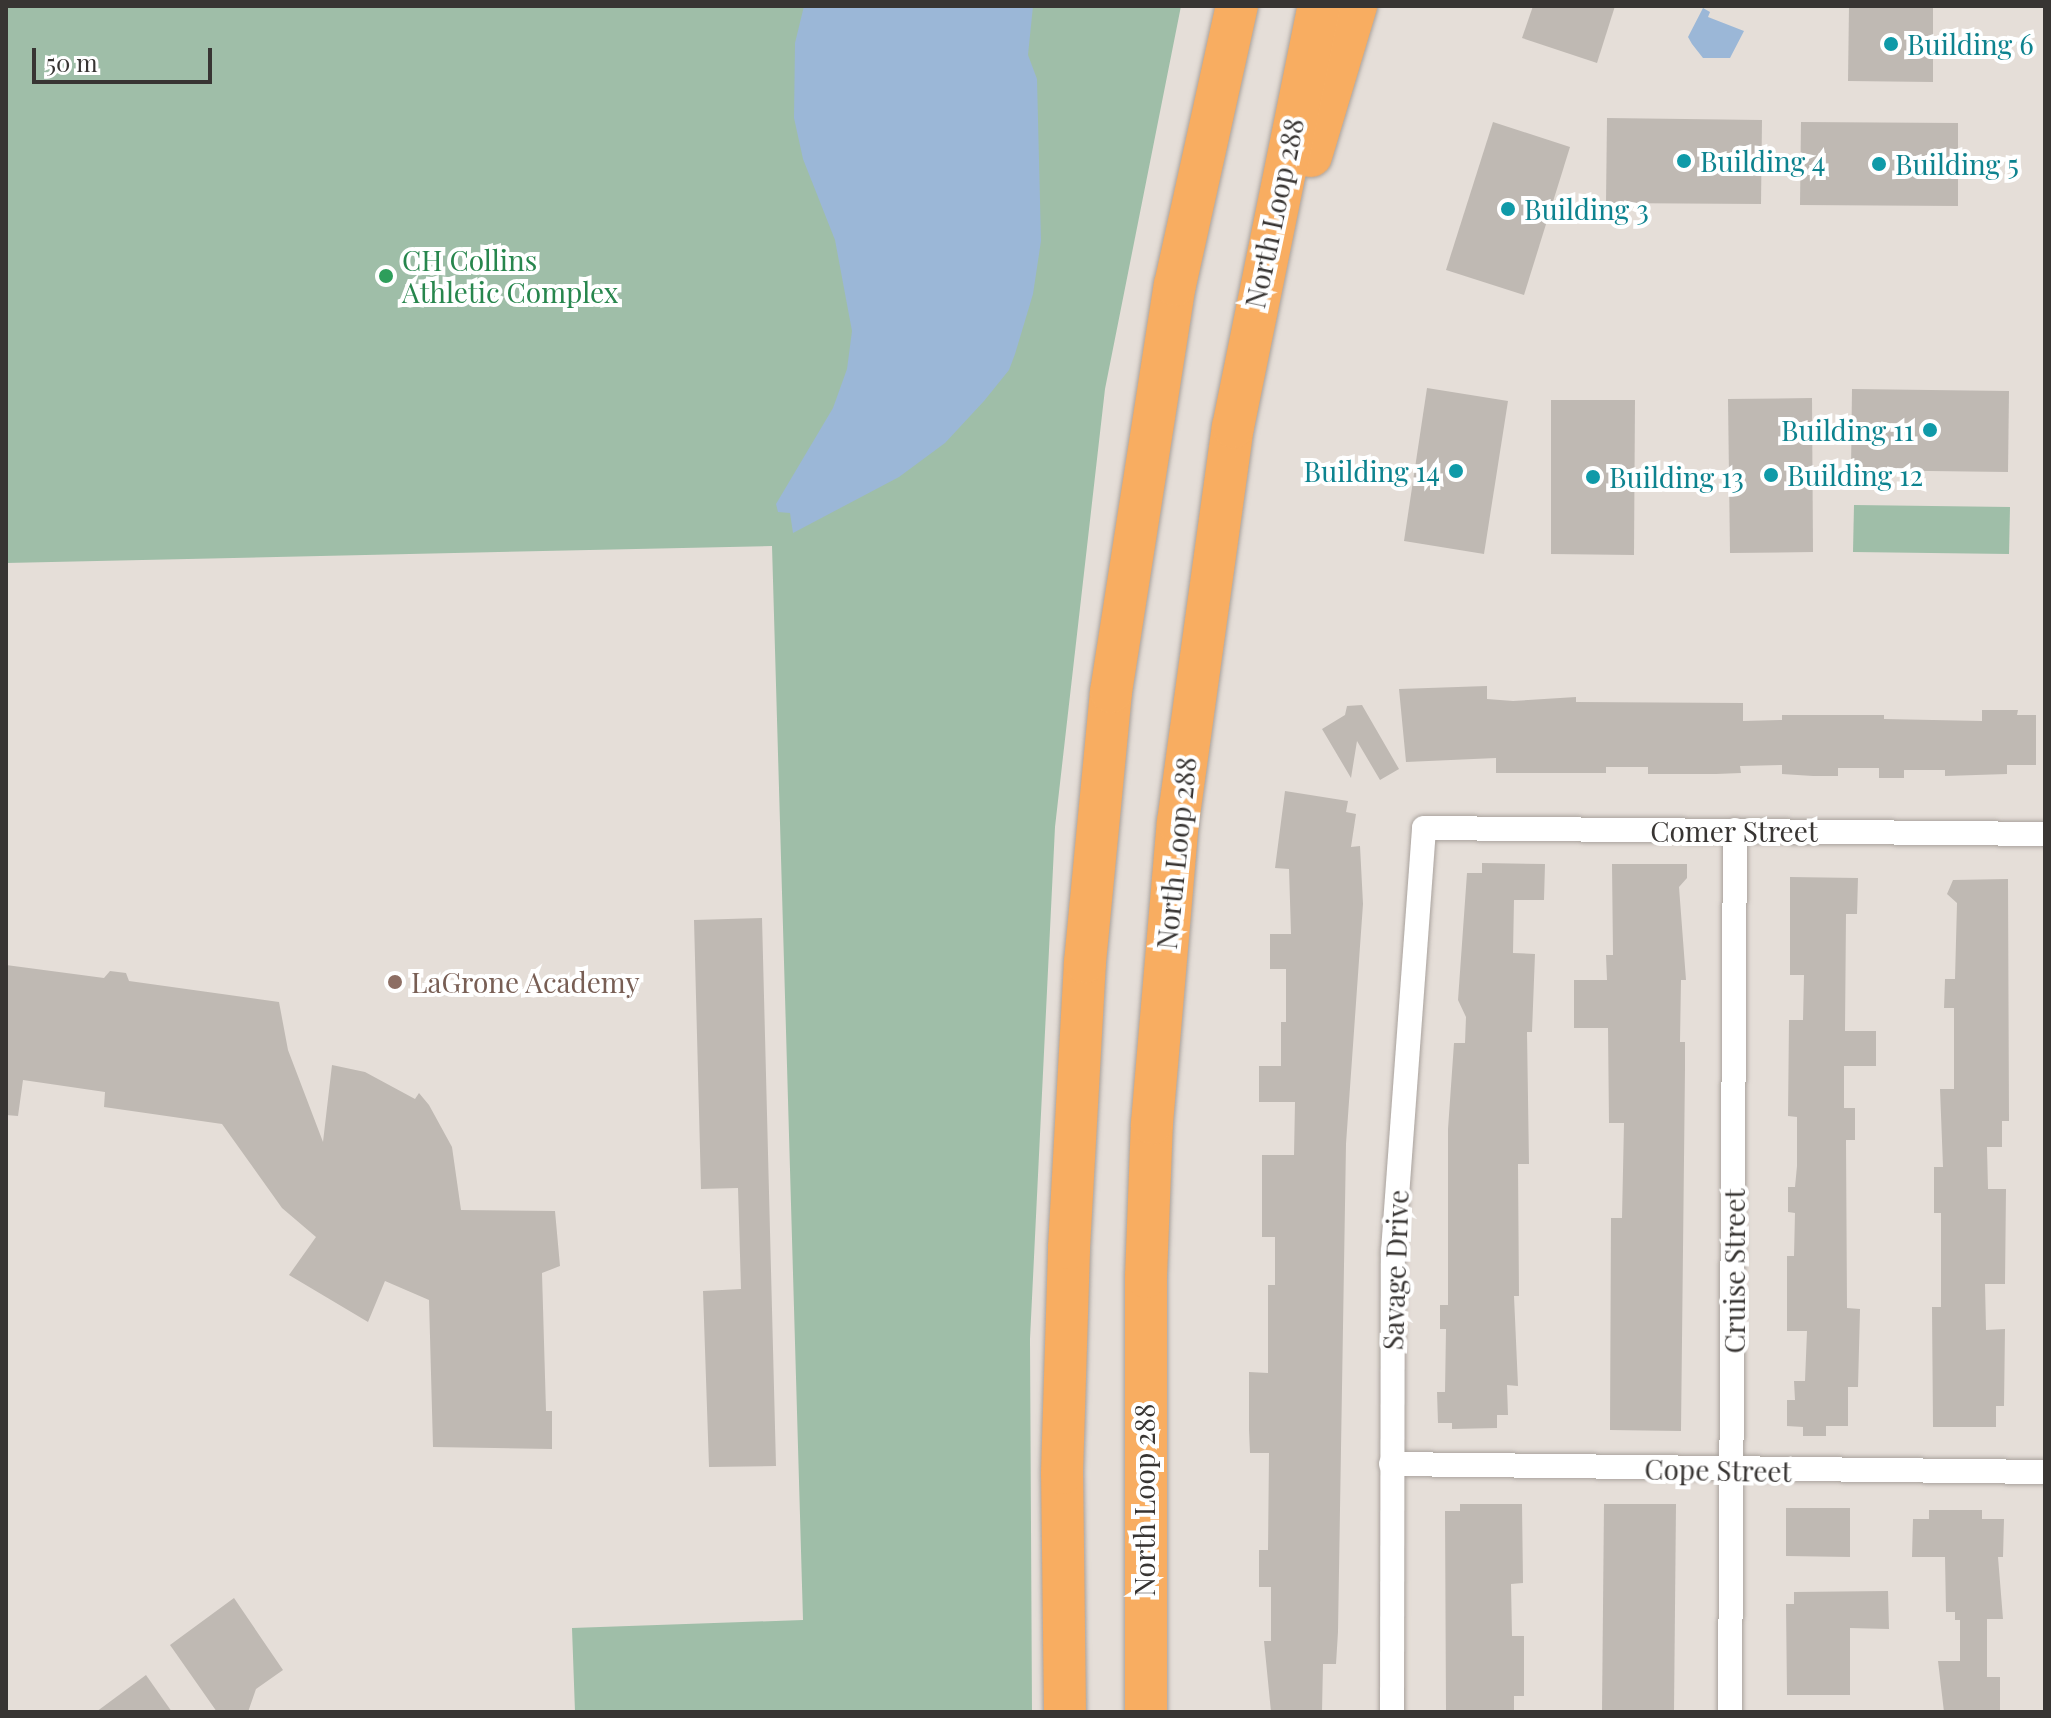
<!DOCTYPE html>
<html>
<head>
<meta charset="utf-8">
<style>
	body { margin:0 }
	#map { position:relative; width:2051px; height:1718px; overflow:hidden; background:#e5ded8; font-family:"Playfair Display",serif }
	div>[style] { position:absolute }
	.green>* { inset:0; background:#9fbea8 }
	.water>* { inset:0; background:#9bb7d7 }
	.building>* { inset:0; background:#bfb9b3 }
	.roads { filter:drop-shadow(0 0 2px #a9a29d) drop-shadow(0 0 2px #a9a29d) }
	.street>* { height:24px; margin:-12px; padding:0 12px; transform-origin:12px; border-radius:12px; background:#fff }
	.highway>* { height:42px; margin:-21px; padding:0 21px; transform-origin:21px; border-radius:21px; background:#f8ad61 }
	.dots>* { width:22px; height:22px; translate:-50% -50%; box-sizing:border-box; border:4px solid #fff; border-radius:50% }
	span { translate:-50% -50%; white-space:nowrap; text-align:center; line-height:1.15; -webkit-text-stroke:8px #fff; paint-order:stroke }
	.culture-label { font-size:28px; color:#0d838f }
	.left { translate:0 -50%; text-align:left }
	.right { translate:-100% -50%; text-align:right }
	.street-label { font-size:28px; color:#383533 }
	.leisure-label { font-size:28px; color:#27864d }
	.education-label { font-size:28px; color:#785e54 }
	.frame { position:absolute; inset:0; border:8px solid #383533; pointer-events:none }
	.scale { position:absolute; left:32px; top:48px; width:180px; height:36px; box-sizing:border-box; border:4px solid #383533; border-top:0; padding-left:10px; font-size:24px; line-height:28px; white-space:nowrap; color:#383533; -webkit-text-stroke:6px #fff; paint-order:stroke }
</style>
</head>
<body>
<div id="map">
	<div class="green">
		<div style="clip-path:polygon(6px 6px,1181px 6px,1105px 389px,1055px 827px,1030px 1339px,1032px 1712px,575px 1712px,572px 1628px,803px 1620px,772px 546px,6px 563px)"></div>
		<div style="clip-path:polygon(1854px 505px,2010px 507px,2009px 554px,1853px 552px)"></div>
	</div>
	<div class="water">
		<div style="clip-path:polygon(804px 6px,1033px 6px,1028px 55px,1037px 79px,1041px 241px,1033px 294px,1015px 354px,1009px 370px,984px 401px,945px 443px,899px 477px,793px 533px,790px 513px,778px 512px,776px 504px,833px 408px,847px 369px,852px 331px,835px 240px,803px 159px,794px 118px,795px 43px)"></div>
		<div style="clip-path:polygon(1703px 8px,1710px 12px,1708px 17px,1744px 31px,1730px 58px,1703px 58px,1692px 44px,1688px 37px)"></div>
	</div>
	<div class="building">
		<div style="clip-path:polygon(1533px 6px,1615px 6px,1597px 63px,1522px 38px)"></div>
		<div style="clip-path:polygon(1849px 6px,1933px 6px,1933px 82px,1848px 81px)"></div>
		<div style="clip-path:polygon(1607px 118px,1762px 120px,1761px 204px,1606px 203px)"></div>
		<div style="clip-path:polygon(1493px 122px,1570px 147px,1524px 295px,1446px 270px)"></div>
		<div style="clip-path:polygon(1801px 122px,1958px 123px,1958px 206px,1800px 205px)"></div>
		<div style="clip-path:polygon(1427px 388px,1508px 401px,1484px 554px,1404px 541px)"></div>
		<div style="clip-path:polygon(1852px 389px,2009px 391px,2008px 472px,1851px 470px)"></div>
		<div style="clip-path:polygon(1812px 398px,1813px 552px,1730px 553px,1728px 399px)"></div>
		<div style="clip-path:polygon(1551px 400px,1635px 400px,1634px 555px,1551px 554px)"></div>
		<div style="clip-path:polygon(1487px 686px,1487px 699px,1513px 701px,1576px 697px,1576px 702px,1743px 703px,1743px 721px,1782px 720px,1782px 715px,1884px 715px,1884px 719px,1982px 721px,1982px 710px,2018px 710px,2017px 715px,2036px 715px,2036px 765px,2007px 765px,2007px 774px,1945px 776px,1945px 770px,1904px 770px,1904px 778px,1879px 778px,1879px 768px,1838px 768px,1838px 776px,1813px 776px,1782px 774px,1782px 765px,1740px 766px,1741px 773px,1716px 774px,1648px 774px,1648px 767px,1606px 767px,1606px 773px,1496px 773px,1496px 758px,1406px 762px,1399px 689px)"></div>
		<div style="clip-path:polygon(1362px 705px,1399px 769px,1380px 780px,1357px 741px,1351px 778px,1322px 729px,1345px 715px,1347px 706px)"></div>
		<div style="clip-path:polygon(1285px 791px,1348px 801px,1346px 812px,1356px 814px,1351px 847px,1360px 846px,1363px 904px,1346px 1144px,1338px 1632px,1336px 1664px,1323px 1664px,1322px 1712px,1271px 1712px,1264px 1641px,1271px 1641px,1271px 1587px,1259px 1587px,1259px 1550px,1268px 1550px,1269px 1453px,1250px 1453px,1249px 1430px,1249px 1372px,1268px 1373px,1268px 1285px,1275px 1285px,1275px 1237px,1262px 1237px,1262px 1155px,1294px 1155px,1295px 1102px,1259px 1102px,1259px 1066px,1281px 1066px,1281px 1022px,1286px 1022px,1286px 969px,1270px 969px,1270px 934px,1291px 934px,1289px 869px,1275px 868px)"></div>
		<div style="clip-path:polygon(1482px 863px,1545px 864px,1544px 900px,1514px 900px,1513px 953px,1535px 954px,1532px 1032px,1527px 1032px,1529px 1164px,1518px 1164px,1519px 1296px,1514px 1296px,1518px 1386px,1507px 1385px,1508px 1415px,1497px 1415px,1497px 1428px,1452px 1429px,1452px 1423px,1438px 1423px,1437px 1392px,1445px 1392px,1446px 1329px,1440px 1329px,1440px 1305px,1448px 1305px,1448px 1129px,1454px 1043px,1465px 1043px,1466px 1017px,1458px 1000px,1467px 873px,1482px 873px)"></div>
		<div style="clip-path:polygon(1612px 864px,1687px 864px,1687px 878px,1679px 887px,1686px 980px,1681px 980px,1680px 1042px,1685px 1042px,1685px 1069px,1681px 1431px,1610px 1430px,1611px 1218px,1622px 1218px,1624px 1123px,1609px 1123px,1608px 1028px,1574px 1028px,1574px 980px,1607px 980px,1606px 955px,1613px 955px)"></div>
		<div style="clip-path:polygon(1790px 877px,1858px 878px,1857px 914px,1846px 914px,1845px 1031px,1876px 1031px,1876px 1066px,1844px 1066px,1844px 1108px,1855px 1108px,1855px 1140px,1846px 1140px,1847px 1308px,1860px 1309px,1858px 1387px,1848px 1387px,1848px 1426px,1826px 1426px,1826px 1436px,1803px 1436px,1803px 1427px,1787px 1426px,1787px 1400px,1795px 1400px,1794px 1381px,1805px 1381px,1807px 1331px,1787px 1331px,1787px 1256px,1794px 1256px,1795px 1213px,1788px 1212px,1788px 1187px,1795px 1187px,1797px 1166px,1797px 1117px,1788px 1116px,1789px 1020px,1803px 1020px,1804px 975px,1790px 975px)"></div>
		<div style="clip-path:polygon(2008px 879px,2009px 1121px,2002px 1121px,2002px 1147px,1987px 1147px,1988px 1189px,2006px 1189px,2005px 1284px,1985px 1284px,1986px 1330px,2005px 1329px,2004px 1406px,1996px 1406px,1996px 1427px,1933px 1427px,1932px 1307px,1941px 1307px,1941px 1213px,1934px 1213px,1934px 1167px,1943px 1167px,1940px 1089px,1954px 1089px,1954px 1008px,1944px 1008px,1945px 979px,1955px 979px,1957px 903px,1947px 894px,1953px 880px)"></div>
		<div style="clip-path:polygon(762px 918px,776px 1466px,709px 1467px,703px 1291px,741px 1289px,738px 1188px,701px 1189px,694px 920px)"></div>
		<div style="clip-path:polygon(6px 965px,104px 978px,110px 971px,126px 973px,129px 981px,279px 1002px,288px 1050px,323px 1142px,332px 1065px,365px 1072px,415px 1099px,419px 1093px,429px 1105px,452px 1147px,461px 1210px,555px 1211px,560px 1266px,542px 1273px,546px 1411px,552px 1411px,552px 1449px,433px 1447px,429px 1300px,385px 1281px,368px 1322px,289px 1275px,316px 1237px,282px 1208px,222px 1124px,104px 1107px,105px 1092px,23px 1080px,18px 1116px,6px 1115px)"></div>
		<div style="clip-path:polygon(1460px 1504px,1522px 1504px,1523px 1583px,1511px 1584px,1512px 1636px,1524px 1636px,1524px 1696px,1514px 1696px,1514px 1712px,1446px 1712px,1445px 1511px,1460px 1511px)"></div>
		<div style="clip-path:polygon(1604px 1504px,1676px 1504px,1674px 1712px,1602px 1712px)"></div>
		<div style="clip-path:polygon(1786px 1508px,1850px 1508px,1850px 1557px,1786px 1556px)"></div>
		<div style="clip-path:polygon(1929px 1510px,1982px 1510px,1982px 1519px,2004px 1519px,2003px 1557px,1998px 1557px,2003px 1619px,1987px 1619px,1987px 1677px,2000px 1677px,2000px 1712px,1944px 1712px,1938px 1661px,1960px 1661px,1960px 1620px,1955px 1620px,1955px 1612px,1946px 1612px,1945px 1557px,1912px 1557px,1913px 1519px,1929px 1519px)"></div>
		<div style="clip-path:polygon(1888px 1591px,1889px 1629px,1850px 1628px,1850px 1695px,1787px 1695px,1786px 1604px,1794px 1604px,1794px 1592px)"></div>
		<div style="clip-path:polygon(234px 1598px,283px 1670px,256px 1689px,248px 1712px,217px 1712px,170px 1645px)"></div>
		<div style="clip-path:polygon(146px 1675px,172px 1712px,96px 1712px)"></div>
	</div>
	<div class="roads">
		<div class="street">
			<div style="left:1391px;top:1464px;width:654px;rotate:0.7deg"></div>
			<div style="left:1392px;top:1712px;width:461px;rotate:-89.9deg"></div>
			<div style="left:1393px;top:1251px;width:424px;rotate:-85.8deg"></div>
			<div style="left:1424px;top:828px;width:621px;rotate:0.55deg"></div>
			<div style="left:1730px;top:1712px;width:882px;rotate:-89.68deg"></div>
		</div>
		<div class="highway">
			<div style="left:1311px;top:156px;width:157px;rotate:-73.3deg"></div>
			<div style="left:1065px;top:1712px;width:239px;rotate:-90.7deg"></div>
			<div style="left:1062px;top:1473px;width:225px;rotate:-88.2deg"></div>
			<div style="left:1069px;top:1248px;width:286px;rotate:-86.8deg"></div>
			<div style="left:1085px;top:962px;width:271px;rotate:-84.5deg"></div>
			<div style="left:1111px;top:692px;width:412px;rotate:-81.1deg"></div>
			<div style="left:1175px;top:285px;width:286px;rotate:-77.5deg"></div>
			<div style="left:1146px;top:1712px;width:435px;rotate:-90deg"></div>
			<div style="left:1146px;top:1277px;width:154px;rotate:-87.8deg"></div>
			<div style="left:1152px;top:1123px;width:302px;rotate:-85.1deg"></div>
			<div style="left:1178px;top:822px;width:399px;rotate:-82.1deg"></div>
			<div style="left:1233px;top:427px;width:430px;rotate:-78.5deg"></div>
		</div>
	</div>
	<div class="dots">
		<div style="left:1891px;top:44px;background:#0f9aa8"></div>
		<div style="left:1684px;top:161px;background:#0f9aa8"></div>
		<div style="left:1879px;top:164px;background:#0f9aa8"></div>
		<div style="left:1508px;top:209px;background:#0f9aa8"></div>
		<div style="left:386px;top:276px;background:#2e9e5b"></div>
		<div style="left:1930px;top:430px;background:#0f9aa8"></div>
		<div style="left:1456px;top:471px;background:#0f9aa8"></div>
		<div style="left:1771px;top:475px;background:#0f9aa8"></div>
		<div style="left:1593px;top:477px;background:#0f9aa8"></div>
		<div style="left:395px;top:982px;background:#8d6e63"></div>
	</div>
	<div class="culture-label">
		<span class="left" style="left:1907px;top:44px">Building 6</span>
		<span class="left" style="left:1700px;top:161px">Building 4</span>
		<span class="left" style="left:1895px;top:164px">Building 5</span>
		<span class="left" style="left:1524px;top:209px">Building 3</span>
		<span class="right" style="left:1914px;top:430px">Building 11</span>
		<span class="right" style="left:1440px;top:471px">Building 14</span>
		<span class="left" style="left:1787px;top:475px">Building 12</span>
		<span class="left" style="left:1609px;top:477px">Building 13</span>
	</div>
	<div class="street-label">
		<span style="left:1274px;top:213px;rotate:-78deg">North Loop 288</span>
		<span style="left:1734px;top:831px">Comer Street</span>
		<span style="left:1176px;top:853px;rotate:-84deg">North Loop 288</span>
		<span style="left:1395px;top:1270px;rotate:-88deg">Savage Drive</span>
		<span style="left:1734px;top:1271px;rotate:-90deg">Cruise Street</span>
		<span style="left:1718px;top:1470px;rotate:1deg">Cope Street</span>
		<span style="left:1144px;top:1500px;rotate:-90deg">North Loop 288</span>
	</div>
	<div class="leisure-label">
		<span class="left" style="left:402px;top:276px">CH Collins<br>Athletic Complex</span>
	</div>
	<div class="education-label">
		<span class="left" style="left:411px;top:982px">LaGrone Academy</span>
	</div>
	<div class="frame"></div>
	<div class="scale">50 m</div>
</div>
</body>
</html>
